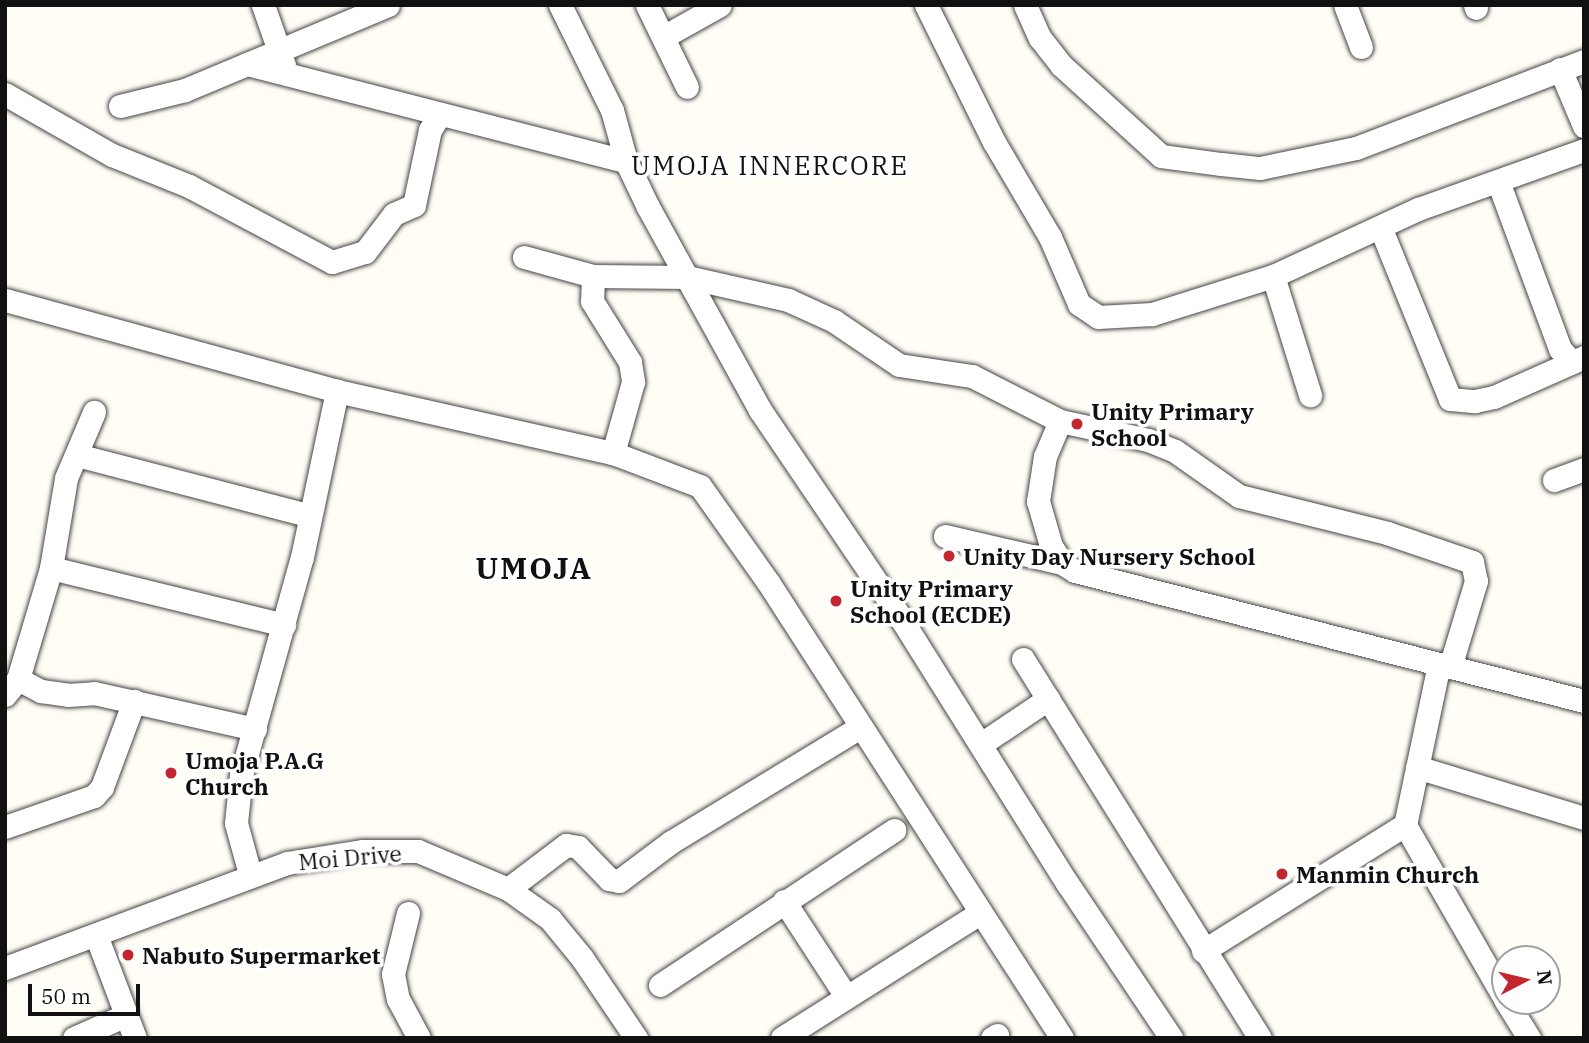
<!DOCTYPE html>
<html>
<head>
<meta charset="utf-8">
<style>
	body { margin:0 }
	#map { position:relative; width:1589px; height:1043px; overflow:hidden; background:#fffdf5; font-family:"IBM Plex Serif",serif }
	div>[style] { position:absolute }
	.roads { filter:drop-shadow(0 0 2px #444) drop-shadow(0 0 2px #444) }
	.minor>* { height:23px; margin:-11.5px; padding:0 11.5px; transform-origin:11.5px; border-radius:11.5px; background:#fff }
	.dots>* { width:19px; height:19px; translate:-50% -50%; box-sizing:border-box; border:4px solid #fff; border-radius:50% }
	span { translate:-50% -50%; white-space:nowrap; text-align:center; line-height:1.15; -webkit-text-stroke:7px #fff; paint-order:stroke }
	.poi-label { font-size:23px; color:#111; font-weight:700 }
	.left { translate:0 -50%; text-align:left }
	.street-label { font-size:23px; color:#111 }
	.quarter-label { font-size:26px; color:#111; letter-spacing:2px }
	.district-label { font-size:30px; color:#111; font-weight:700; letter-spacing:2px }
	.frame { position:absolute; inset:0; border:7px solid #111; pointer-events:none }
	.north { position:absolute; left:1491px; top:945px; width:70px; height:70px; box-sizing:border-box; background:#fff; border:2px solid #a0a0a0; border-radius:50%; rotate:83deg; font-size:19px; font-weight:700; line-height:28px; text-align:center; color:#111 }
	.north::after { content:''; display:block; margin:auto; width:24px; height:32px; background:#c4262e; clip-path:polygon(50% 0,100% 100%,50% 72%,0 100%) }
	.scale { position:absolute; left:28px; top:984px; width:112px; height:32px; box-sizing:border-box; border:4px solid #111; border-top:0; padding-left:9px; font-size:21px; line-height:24px; white-space:nowrap; color:#111; -webkit-text-stroke:5px #fff; paint-order:stroke }
</style>
</head>
<body>
<div id="map">
	<div class="roads">
		<div class="minor">
			<div style="left:263px;top:5px;width:64px;rotate:70.7deg"></div>
			<div style="left:560px;top:5px;width:117px;rotate:63.7deg"></div>
			<div style="left:612px;top:110px;width:53px;rotate:74.6deg"></div>
			<div style="left:626px;top:161px;width:51px;rotate:64.4deg"></div>
			<div style="left:648px;top:207px;width:232px;rotate:61.1deg"></div>
			<div style="left:760px;top:410px;width:250px;rotate:55.9deg"></div>
			<div style="left:900px;top:617px;width:314px;rotate:57.9deg"></div>
			<div style="left:1067px;top:883px;width:187px;rotate:56.1deg"></div>
			<div style="left:647px;top:5px;width:91px;rotate:64deg"></div>
			<div style="left:926px;top:5px;width:153px;rotate:63.6deg"></div>
			<div style="left:994px;top:142px;width:110px;rotate:59.5deg"></div>
			<div style="left:1050px;top:237px;width:73px;rotate:66.6deg"></div>
			<div style="left:1079px;top:304px;width:23px;rotate:34deg"></div>
			<div style="left:1098px;top:317px;width:54px;rotate:-3.2deg"></div>
			<div style="left:1152px;top:314px;width:127px;rotate:-17.4deg"></div>
			<div style="left:1273px;top:276px;width:160px;rotate:-24.8deg"></div>
			<div style="left:1418px;top:209px;width:176px;rotate:-19.6deg"></div>
			<div style="left:1025px;top:5px;width:36px;rotate:66deg"></div>
			<div style="left:1040px;top:38px;width:34px;rotate:52deg"></div>
			<div style="left:1061px;top:65px;width:135px;rotate:42.3deg"></div>
			<div style="left:1161px;top:156px;width:61px;rotate:7.6deg"></div>
			<div style="left:1221px;top:164px;width:39px;rotate:6deg"></div>
			<div style="left:1260px;top:168px;width:98px;rotate:-11.8deg"></div>
			<div style="left:1356px;top:148px;width:244px;rotate:-20.9deg"></div>
			<div style="left:1345px;top:5px;width:45px;rotate:69.1deg"></div>
			<div style="left:1475px;top:5px;width:3px;rotate:72deg"></div>
			<div style="left:663px;top:37px;width:65px;rotate:-29.3deg"></div>
			<div style="left:247px;top:64px;width:391px;rotate:14.4deg"></div>
			<div style="left:1560px;top:69px;width:62px;rotate:67.2deg"></div>
			<div style="left:5px;top:94px;width:123px;rotate:29.7deg"></div>
			<div style="left:112px;top:155px;width:83px;rotate:21.9deg"></div>
			<div style="left:189px;top:186px;width:162px;rotate:28deg"></div>
			<div style="left:332px;top:262px;width:34px;rotate:-17deg"></div>
			<div style="left:365px;top:252px;width:48px;rotate:-52.7deg"></div>
			<div style="left:394px;top:214px;width:22px;rotate:-24deg"></div>
			<div style="left:414px;top:205px;width:77px;rotate:-78deg"></div>
			<div style="left:430px;top:130px;width:19px;rotate:-58deg"></div>
			<div style="left:120px;top:106px;width:67px;rotate:-13.8deg"></div>
			<div style="left:185px;top:90px;width:220px;rotate:-22.7deg"></div>
			<div style="left:1499px;top:184px;width:176px;rotate:69.7deg"></div>
			<div style="left:1560px;top:349px;width:18px;rotate:47deg"></div>
			<div style="left:1381px;top:229px;width:183px;rotate:67.9deg"></div>
			<div style="left:1450px;top:399px;width:25px;rotate:5deg"></div>
			<div style="left:1475px;top:401px;width:19px;rotate:-12deg"></div>
			<div style="left:1494px;top:397px;width:98px;rotate:-24deg"></div>
			<div style="left:524px;top:257px;width:72px;rotate:15.4deg"></div>
			<div style="left:593px;top:276px;width:94px;rotate:0.6deg"></div>
			<div style="left:687px;top:277px;width:104px;rotate:12.8deg"></div>
			<div style="left:788px;top:300px;width:51px;rotate:24.5deg"></div>
			<div style="left:834px;top:321px;width:78px;rotate:34.1deg"></div>
			<div style="left:899px;top:365px;width:74px;rotate:8.6deg"></div>
			<div style="left:972px;top:376px;width:99px;rotate:27.1deg"></div>
			<div style="left:1060px;top:421px;width:38px;rotate:113deg"></div>
			<div style="left:1045px;top:456px;width:46px;rotate:98.8deg"></div>
			<div style="left:1038px;top:501px;width:47px;rotate:73.9deg"></div>
			<div style="left:1051px;top:546px;width:20px;rotate:57deg"></div>
			<div style="left:1062px;top:563px;width:15px;rotate:32deg"></div>
			<div style="left:1075px;top:571px;width:525px;rotate:14.33deg"></div>
			<div style="left:593px;top:276px;width:25px;rotate:92deg"></div>
			<div style="left:592px;top:301px;width:72px;rotate:58.1deg"></div>
			<div style="left:630px;top:362px;width:20px;rotate:81deg"></div>
			<div style="left:633px;top:382px;width:74px;rotate:105.7deg"></div>
			<div style="left:1273px;top:276px;width:125px;rotate:72.7deg"></div>
			<div style="left:5px;top:300px;width:344px;rotate:15.3deg"></div>
			<div style="left:337px;top:391px;width:283px;rotate:12.7deg"></div>
			<div style="left:613px;top:453px;width:93px;rotate:20.8deg"></div>
			<div style="left:700px;top:486px;width:118px;rotate:54.7deg"></div>
			<div style="left:768px;top:582px;width:543px;rotate:57.19deg"></div>
			<div style="left:1060px;top:421px;width:90px;rotate:12.2deg"></div>
			<div style="left:1148px;top:440px;width:29px;rotate:22deg"></div>
			<div style="left:1175px;top:451px;width:78px;rotate:35.1deg"></div>
			<div style="left:1239px;top:496px;width:153px;rotate:14deg"></div>
			<div style="left:1387px;top:533px;width:90px;rotate:18.8deg"></div>
			<div style="left:1472px;top:562px;width:19px;rotate:78deg"></div>
			<div style="left:1476px;top:581px;width:90px;rotate:106.8deg"></div>
			<div style="left:77px;top:455px;width:239px;rotate:14.6deg"></div>
			<div style="left:1554px;top:480px;width:32px;rotate:-20deg"></div>
			<div style="left:945px;top:536px;width:120px;rotate:13deg"></div>
			<div style="left:51px;top:568px;width:240px;rotate:13.7deg"></div>
			<div style="left:1023px;top:659px;width:447px;rotate:58deg"></div>
			<div style="left:1439px;top:664px;width:165px;rotate:101.9deg"></div>
			<div style="left:1405px;top:825px;width:201px;rotate:60.1deg"></div>
			<div style="left:18px;top:679px;width:26px;rotate:28deg"></div>
			<div style="left:41px;top:691px;width:27px;rotate:8deg"></div>
			<div style="left:68px;top:695px;width:26px;rotate:-4deg"></div>
			<div style="left:94px;top:693px;width:165px;rotate:12.6deg"></div>
			<div style="left:5px;top:695px;width:21px;rotate:-51deg"></div>
			<div style="left:18px;top:679px;width:116px;rotate:-73.4deg"></div>
			<div style="left:51px;top:568px;width:91px;rotate:-80.5deg"></div>
			<div style="left:66px;top:478px;width:72px;rotate:-67deg"></div>
			<div style="left:981px;top:744px;width:81px;rotate:-33.9deg"></div>
			<div style="left:1417px;top:767px;width:175px;rotate:17deg"></div>
			<div style="left:5px;top:827px;width:94px;rotate:-19.2deg"></div>
			<div style="left:94px;top:796px;width:12px;rotate:-48deg"></div>
			<div style="left:102px;top:787px;width:92px;rotate:-69.6deg"></div>
			<div style="left:250px;top:874px;width:53px;rotate:-105.4deg"></div>
			<div style="left:236px;top:823px;width:48px;rotate:-84.1deg"></div>
			<div style="left:241px;top:775px;width:226px;rotate:-74.4deg"></div>
			<div style="left:302px;top:557px;width:170px;rotate:-78.1deg"></div>
			<div style="left:508px;top:889px;width:73px;rotate:-37.2deg"></div>
			<div style="left:566px;top:845px;width:12px;rotate:9deg"></div>
			<div style="left:578px;top:847px;width:45px;rotate:45.9deg"></div>
			<div style="left:609px;top:879px;width:10px;rotate:11deg"></div>
			<div style="left:619px;top:881px;width:65px;rotate:-36.9deg"></div>
			<div style="left:671px;top:842px;width:221px;rotate:-31.3deg"></div>
			<div style="left:784px;top:901px;width:113px;rotate:56.9deg"></div>
			<div style="left:408px;top:913px;width:63px;rotate:103.8deg"></div>
			<div style="left:393px;top:974px;width:25px;rotate:79deg"></div>
			<div style="left:398px;top:999px;width:44px;rotate:61.7deg"></div>
			<div style="left:96px;top:935px;width:110px;rotate:69.3deg"></div>
			<div style="left:1203px;top:951px;width:238px;rotate:-32deg"></div>
			<div style="left:5px;top:968px;width:301px;rotate:-20.4deg"></div>
			<div style="left:287px;top:863px;width:77px;rotate:-9deg"></div>
			<div style="left:363px;top:851px;width:55px"></div>
			<div style="left:418px;top:851px;width:98px;rotate:22.9deg"></div>
			<div style="left:508px;top:889px;width:52px;rotate:35.5deg"></div>
			<div style="left:550px;top:919px;width:50px;rotate:50.6deg"></div>
			<div style="left:582px;top:958px;width:97px;rotate:56deg"></div>
			<div style="left:660px;top:985px;width:281px;rotate:-33.5deg"></div>
			<div style="left:1506px;top:1001px;width:44px;rotate:58.1deg"></div>
			<div style="left:74px;top:1038px;width:57px;rotate:-23.9deg"></div>
			<div style="left:782px;top:1038px;width:234px;rotate:-32.3deg"></div>
			<div style="left:992px;top:1038px;width:6px;rotate:-31deg"></div>
		</div>
	</div>
	<div class="dots">
		<div style="left:1077px;top:424px;background:#c4262e"></div>
		<div style="left:949px;top:556px;background:#c4262e"></div>
		<div style="left:836px;top:601px;background:#c4262e"></div>
		<div style="left:171px;top:773px;background:#c4262e"></div>
		<div style="left:1282px;top:874px;background:#c4262e"></div>
		<div style="left:128px;top:955px;background:#c4262e"></div>
	</div>
	<div class="poi-label">
		<span class="left" style="left:1091px;top:424px">Unity Primary<br>School</span>
		<span class="left" style="left:963px;top:556px">Unity Day Nursery School</span>
		<span class="left" style="left:850px;top:601px">Unity Primary<br>School (ECDE)</span>
		<span class="left" style="left:185px;top:773px">Umoja P.A.G<br>Church</span>
		<span class="left" style="left:1296px;top:874px">Manmin Church</span>
		<span class="left" style="left:142px;top:955px">Nabuto Supermarket</span>
	</div>
	<div class="street-label">
		<span style="left:350px;top:857px;rotate:-5deg">Moi Drive</span>
	</div>
	<div class="quarter-label">
		<span style="left:770px;top:166px">UMOJA INNERCORE</span>
	</div>
	<div class="district-label">
		<span style="left:534px;top:568px">UMOJA</span>
	</div>
	<div class="frame"></div>
	<div class="north">N</div>
	<div class="scale">50 m</div>
</div>
</body>
</html>
